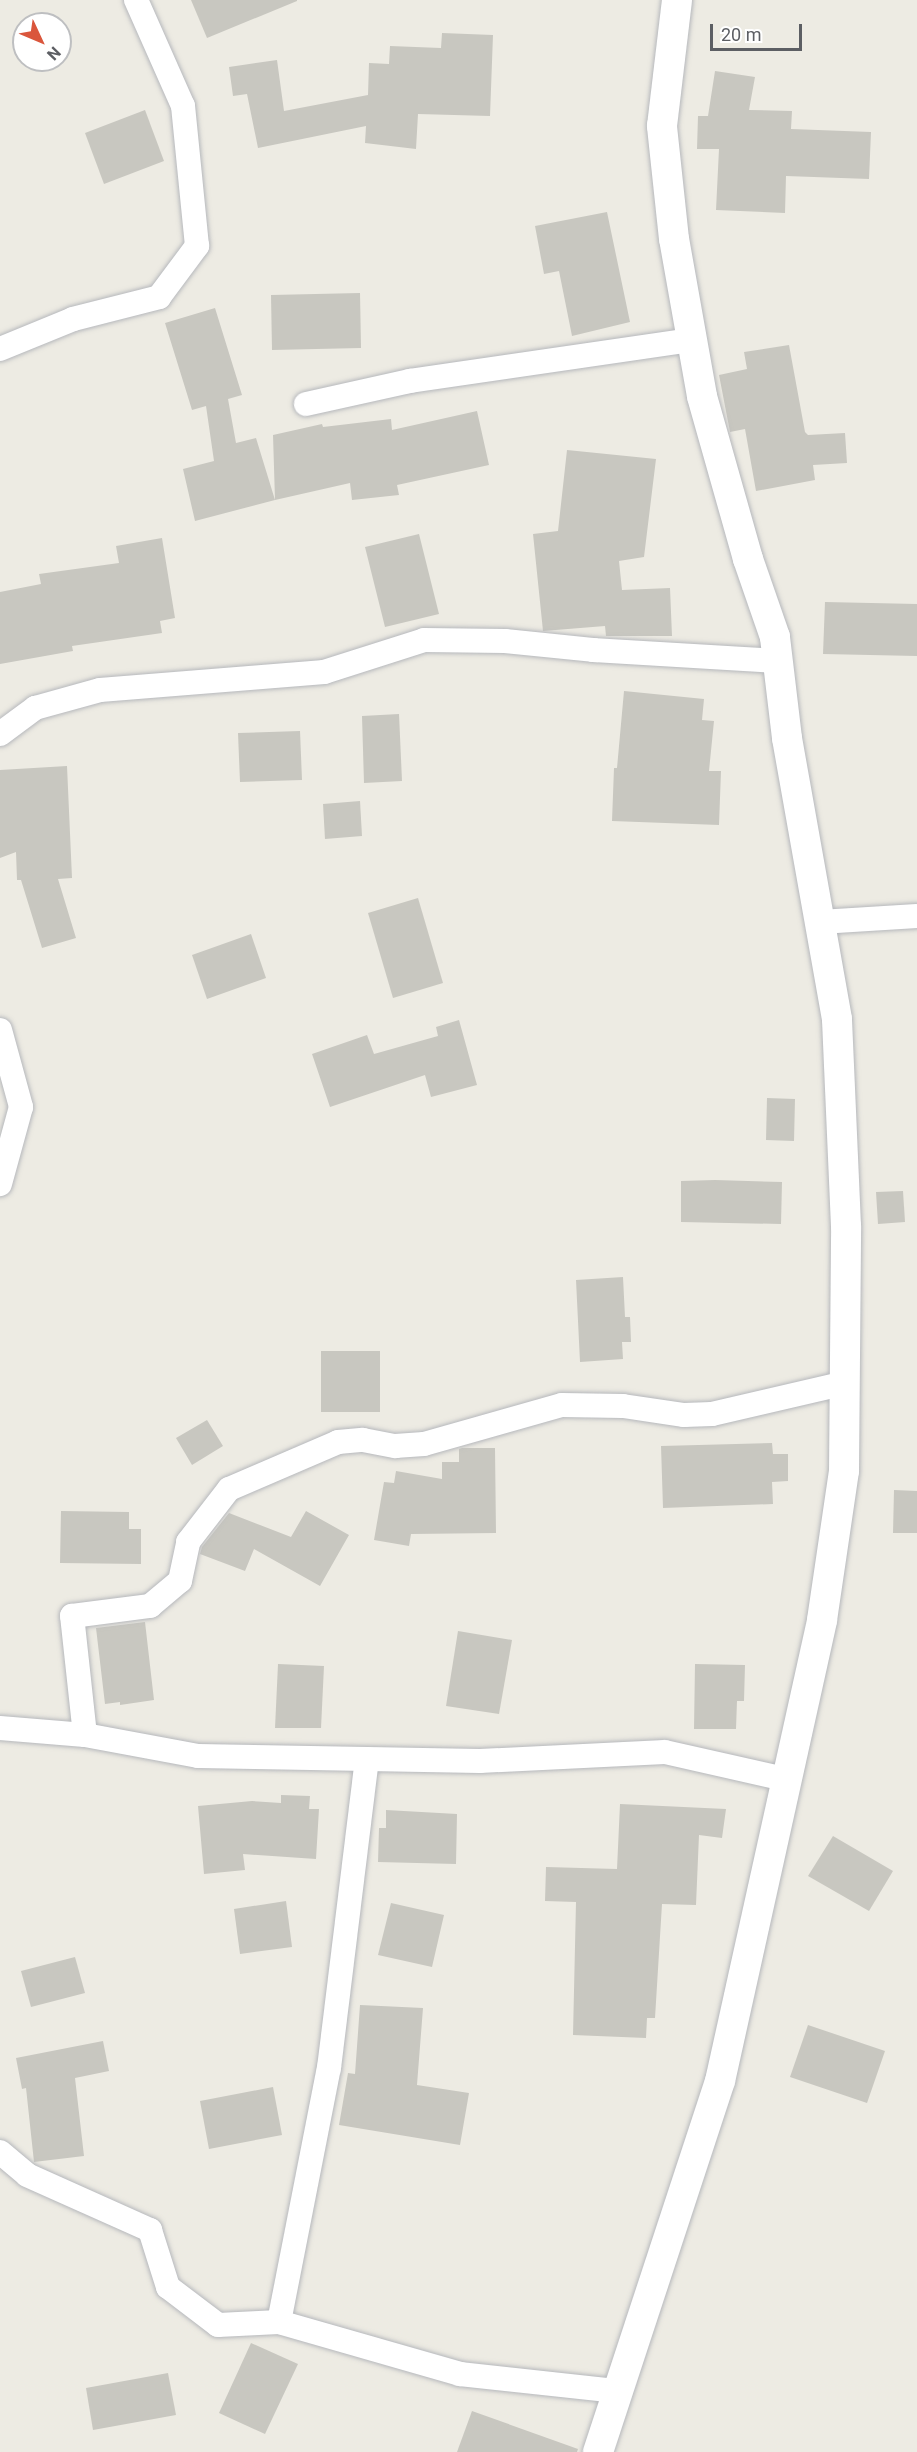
<!DOCTYPE html>
<html>
<head>
<meta charset="utf-8">
<style>
	body { margin:0 }
	#map { position:relative; width:917px; height:2452px; overflow:hidden; background:#edebe3; font-family:Roboto,sans-serif }
	div>[style] { position:absolute }
	.building>* { inset:0; background:#c8c7c0 }
	.roads { filter:drop-shadow(0 0 2px #b6b8bc) drop-shadow(0 0 2px #b6b8bc) }
	.minor>* { height:24px; margin:-12px; padding:0 12px; transform-origin:12px; border-radius:12px; background:#fff }
	.tertiary>* { height:30px; margin:-15px; padding:0 15px; transform-origin:15px; border-radius:15px; background:#fff }
	span { translate:-50% -50%; white-space:nowrap; text-align:center; line-height:1.15; -webkit-text-stroke:4.5px #fff; paint-order:stroke }
	.north { position:absolute; left:12px; top:12px; width:60px; height:60px; box-sizing:border-box; background:#fff; border:2px solid #bebfc1; border-radius:50%; rotate:134deg; font-size:16px; font-weight:700; line-height:24px; text-align:center; color:#5c5e63 }
	.north::after { content:''; display:block; margin:auto; width:21px; height:27px; background:#da563c; clip-path:polygon(50% 0,100% 100%,50% 72%,0 100%) }
	.scale { position:absolute; left:710px; top:24px; width:92px; height:27px; box-sizing:border-box; border:3px solid #5c5e63; border-top:0; padding-left:8px; font-size:18px; line-height:21px; white-space:nowrap; color:#5c5e63; -webkit-text-stroke:4px #fff; paint-order:stroke }
</style>
</head>
<body>
<div id="map">
	<div class="building">
		<div style="clip-path:polygon(191px 0,297px 0,297px 1px,207px 38px)"></div>
		<div style="clip-path:polygon(442px 33px,493px 35px,490px 116px,418px 114px,416px 149px,365px 143px,366px 126px,258px 148px,247px 94px,233px 96px,229px 67px,277px 60px,284px 111px,368px 95px,369px 63px,389px 64px,390px 46px,441px 48px)"></div>
		<div style="clip-path:polygon(715px 71px,755px 77px,749px 110px,792px 111px,791px 129px,871px 132px,869px 179px,786px 176px,785px 213px,716px 210px,719px 149px,697px 149px,698px 116px,708px 116px)"></div>
		<div style="clip-path:polygon(145px 110px,164px 161px,104px 184px,85px 133px)"></div>
		<div style="clip-path:polygon(607px 212px,630px 322px,572px 336px,559px 271px,544px 274px,535px 226px)"></div>
		<div style="clip-path:polygon(360px 293px,361px 348px,272px 350px,271px 295px)"></div>
		<div style="clip-path:polygon(215px 308px,242px 395px,228px 399px,236px 443px,256px 438px,275px 500px,195px 521px,183px 469px,214px 461px,206px 406px,192px 410px,165px 323px)"></div>
		<div style="clip-path:polygon(789px 345px,805px 432px,808px 435px,845px 433px,847px 463px,813px 465px,815px 480px,756px 491px,745px 429px,730px 432px,719px 375px,747px 369px,744px 352px)"></div>
		<div style="clip-path:polygon(477px 411px,489px 465px,397px 485px,399px 495px,352px 500px,350px 483px,275px 500px,273px 435px,322px 424px,323px 427px,391px 419px,392px 430px)"></div>
		<div style="clip-path:polygon(567px 450px,656px 459px,644px 557px,619px 561px,622px 590px,670px 588px,672px 636px,606px 636px,605px 626px,543px 631px,533px 534px,558px 531px)"></div>
		<div style="clip-path:polygon(419px 534px,439px 614px,385px 627px,365px 547px)"></div>
		<div style="clip-path:polygon(162px 538px,175px 618px,160px 621px,162px 633px,72px 646px,73px 651px,0 664px,0 592px,41px 584px,39px 574px,119px 563px,116px 546px)"></div>
		<div style="clip-path:polygon(825px 602px,917px 604px,917px 656px,823px 654px)"></div>
		<div style="clip-path:polygon(624px 691px,704px 699px,702px 720px,714px 721px,709px 771px,721px 771px,719px 825px,612px 821px,614px 768px,617px 768px)"></div>
		<div style="clip-path:polygon(399px 714px,402px 781px,364px 783px,362px 716px)"></div>
		<div style="clip-path:polygon(300px 731px,302px 780px,240px 782px,238px 733px)"></div>
		<div style="clip-path:polygon(67px 766px,72px 878px,58px 879px,76px 938px,42px 948px,21px 880px,17px 880px,16px 852px,0 858px,0 770px)"></div>
		<div style="clip-path:polygon(360px 801px,362px 836px,325px 839px,323px 804px)"></div>
		<div style="clip-path:polygon(418px 898px,443px 983px,393px 998px,368px 913px)"></div>
		<div style="clip-path:polygon(251px 934px,266px 978px,207px 999px,192px 955px)"></div>
		<div style="clip-path:polygon(459px 1020px,477px 1085px,431px 1097px,425px 1075px,330px 1107px,312px 1054px,367px 1035px,374px 1054px,438px 1036px,436px 1027px)"></div>
		<div style="clip-path:polygon(767px 1098px,795px 1099px,794px 1141px,766px 1140px)"></div>
		<div style="clip-path:polygon(715px 1180px,782px 1182px,781px 1224px,681px 1222px,681px 1181px)"></div>
		<div style="clip-path:polygon(903px 1191px,905px 1222px,878px 1224px,876px 1192px)"></div>
		<div style="clip-path:polygon(623px 1277px,625px 1317px,630px 1317px,631px 1342px,622px 1342px,623px 1359px,580px 1362px,576px 1280px)"></div>
		<div style="clip-path:polygon(321px 1351px,380px 1351px,380px 1412px,321px 1412px)"></div>
		<div style="clip-path:polygon(207px 1420px,223px 1446px,192px 1465px,176px 1438px)"></div>
		<div style="clip-path:polygon(772px 1443px,773px 1454px,788px 1454px,788px 1481px,772px 1482px,773px 1504px,663px 1508px,661px 1446px)"></div>
		<div style="clip-path:polygon(462px 1448px,495px 1448px,496px 1533px,411px 1534px,409px 1546px,374px 1540px,384px 1482px,394px 1483px,396px 1471px,442px 1479px,442px 1462px,459px 1462px,459px 1449px)"></div>
		<div style="clip-path:polygon(894px 1490px,917px 1491px,917px 1533px,893px 1533px)"></div>
		<div style="clip-path:polygon(61px 1511px,129px 1512px,129px 1529px,141px 1529px,141px 1564px,60px 1563px)"></div>
		<div style="clip-path:polygon(306px 1511px,349px 1535px,320px 1586px,254px 1549px,245px 1571px,200px 1554px,202px 1547px,229px 1513px,291px 1537px)"></div>
		<div style="clip-path:polygon(145px 1622px,154px 1700px,120px 1705px,120px 1702px,105px 1704px,96px 1628px)"></div>
		<div style="clip-path:polygon(458px 1631px,512px 1640px,499px 1714px,446px 1706px)"></div>
		<div style="clip-path:polygon(278px 1664px,324px 1666px,321px 1728px,275px 1728px)"></div>
		<div style="clip-path:polygon(695px 1664px,745px 1665px,744px 1701px,737px 1701px,736px 1729px,694px 1729px)"></div>
		<div style="clip-path:polygon(281px 1795px,310px 1796px,309px 1809px,319px 1809px,316px 1859px,243px 1854px,245px 1870px,204px 1874px,198px 1806px,252px 1801px,281px 1803px)"></div>
		<div style="clip-path:polygon(620px 1804px,726px 1809px,722px 1838px,699px 1835px,696px 1905px,662px 1904px,655px 2018px,647px 2018px,646px 2038px,573px 2035px,576px 1902px,545px 1901px,546px 1867px,617px 1869px)"></div>
		<div style="clip-path:polygon(386px 1810px,457px 1814px,456px 1864px,378px 1862px,379px 1828px,386px 1828px)"></div>
		<div style="clip-path:polygon(833px 1836px,893px 1871px,869px 1911px,808px 1876px)"></div>
		<div style="clip-path:polygon(286px 1901px,292px 1947px,240px 1954px,234px 1909px)"></div>
		<div style="clip-path:polygon(391px 1903px,444px 1915px,432px 1967px,378px 1955px)"></div>
		<div style="clip-path:polygon(75px 1957px,85px 1993px,31px 2007px,21px 1971px)"></div>
		<div style="clip-path:polygon(360px 2005px,423px 2008px,417px 2085px,469px 2093px,460px 2145px,339px 2125px,348px 2073px,355px 2074px)"></div>
		<div style="clip-path:polygon(808px 2025px,885px 2051px,867px 2103px,790px 2077px)"></div>
		<div style="clip-path:polygon(103px 2041px,109px 2071px,75px 2078px,84px 2156px,34px 2162px,26px 2088px,22px 2089px,16px 2058px)"></div>
		<div style="clip-path:polygon(273px 2087px,282px 2135px,209px 2149px,200px 2101px)"></div>
		<div style="clip-path:polygon(251px 2343px,298px 2364px,265px 2434px,219px 2413px)"></div>
		<div style="clip-path:polygon(168px 2373px,176px 2415px,93px 2430px,86px 2388px)"></div>
		<div style="clip-path:polygon(472px 2411px,578px 2449px,577px 2452px,457px 2452px)"></div>
	</div>
	<div class="roads">
		<div class="minor">
			<div style="left:0;top:349px;width:79px;rotate:-22.3deg"></div>
			<div style="left:73px;top:319px;width:89px;rotate:-14.3deg"></div>
			<div style="left:159px;top:297px;width:64px;rotate:-53.3deg"></div>
			<div style="left:197px;top:246px;width:141px;rotate:-95.7deg"></div>
			<div style="left:183px;top:106px;width:116px;rotate:-113.9deg"></div>
			<div style="left:306px;top:404px;width:107px;rotate:-12.5deg"></div>
			<div style="left:410px;top:381px;width:285px;rotate:-8.3deg"></div>
			<div style="left:0;top:734px;width:44px;rotate:-36.6deg"></div>
			<div style="left:35px;top:708px;width:67px;rotate:-15.5deg"></div>
			<div style="left:100px;top:690px;width:225px;rotate:-4.6deg"></div>
			<div style="left:324px;top:672px;width:105px;rotate:-17.7deg"></div>
			<div style="left:424px;top:640px;width:81px;rotate:0.7deg"></div>
			<div style="left:505px;top:641px;width:88px;rotate:5.8deg"></div>
			<div style="left:593px;top:650px;width:185px;rotate:3.4deg"></div>
			<div style="left:820px;top:922px;width:97px;rotate:-3.5deg"></div>
			<div style="left:0;top:1030px;width:80px;rotate:74.7deg"></div>
			<div style="left:21px;top:1107px;width:80px;rotate:105.3deg"></div>
			<div style="left:0;top:1728px;width:85px;rotate:4.7deg"></div>
			<div style="left:85px;top:1735px;width:115px;rotate:10.5deg"></div>
			<div style="left:198px;top:1756px;width:282px;rotate:1deg"></div>
			<div style="left:480px;top:1761px;width:185px;rotate:-2.8deg"></div>
			<div style="left:665px;top:1752px;width:123px;rotate:12.7deg"></div>
			<div style="left:85px;top:1735px;width:120px;rotate:-96.2deg"></div>
			<div style="left:72px;top:1616px;width:79px;rotate:-7.3deg"></div>
			<div style="left:150px;top:1606px;width:39px;rotate:-40deg"></div>
			<div style="left:180px;top:1581px;width:40px;rotate:-78deg"></div>
			<div style="left:188px;top:1542px;width:67px;rotate:-52.3deg"></div>
			<div style="left:229px;top:1489px;width:119px;rotate:-23.3deg"></div>
			<div style="left:338px;top:1442px;width:25px;rotate:-5deg"></div>
			<div style="left:363px;top:1440px;width:33px;rotate:11deg"></div>
			<div style="left:395px;top:1446px;width:29px;rotate:-4deg"></div>
			<div style="left:424px;top:1444px;width:143px;rotate:-15.8deg"></div>
			<div style="left:562px;top:1405px;width:61px;rotate:0.9deg"></div>
			<div style="left:623px;top:1406px;width:62px;rotate:8.4deg"></div>
			<div style="left:684px;top:1415px;width:28px;rotate:-2deg"></div>
			<div style="left:712px;top:1414px;width:137px;rotate:-13.1deg"></div>
			<div style="left:0;top:2152px;width:35px;rotate:40deg"></div>
			<div style="left:27px;top:2175px;width:135px;rotate:24.1deg"></div>
			<div style="left:150px;top:2230px;width:60px;rotate:72.5deg"></div>
			<div style="left:168px;top:2287px;width:63px;rotate:37.2deg"></div>
			<div style="left:218px;top:2325px;width:61px;rotate:-2.8deg"></div>
			<div style="left:279px;top:2322px;width:188px;rotate:16deg"></div>
			<div style="left:460px;top:2374px;width:158px;rotate:6.2deg"></div>
			<div style="left:279px;top:2322px;width:259px;rotate:-78.9deg"></div>
			<div style="left:329px;top:2068px;width:311px;rotate:-83deg"></div>
		</div>
		<div class="tertiary">
			<div style="left:598px;top:2452px;width:391px;rotate:-71.8deg"></div>
			<div style="left:720px;top:2081px;width:472px;rotate:-77.5deg"></div>
			<div style="left:822px;top:1620px;width:151px;rotate:-81.6deg"></div>
			<div style="left:844px;top:1471px;width:245px;rotate:-89.5deg"></div>
			<div style="left:846px;top:1226px;width:207px;rotate:-92.5deg"></div>
			<div style="left:837px;top:1019px;width:285px;rotate:-100.1deg"></div>
			<div style="left:787px;top:738px;width:102px;rotate:-96.8deg"></div>
			<div style="left:775px;top:637px;width:83px;rotate:-109.1deg"></div>
			<div style="left:748px;top:559px;width:169px;rotate:-105.8deg"></div>
			<div style="left:702px;top:396px;width:159px;rotate:-100.1deg"></div>
			<div style="left:674px;top:239px;width:114px;rotate:-96.1deg"></div>
			<div style="left:662px;top:126px;width:127px;rotate:-83.2deg"></div>
		</div>
	</div>
	<div class="north">N</div>
	<div class="scale">20 m</div>
</div>
</body>
</html>
